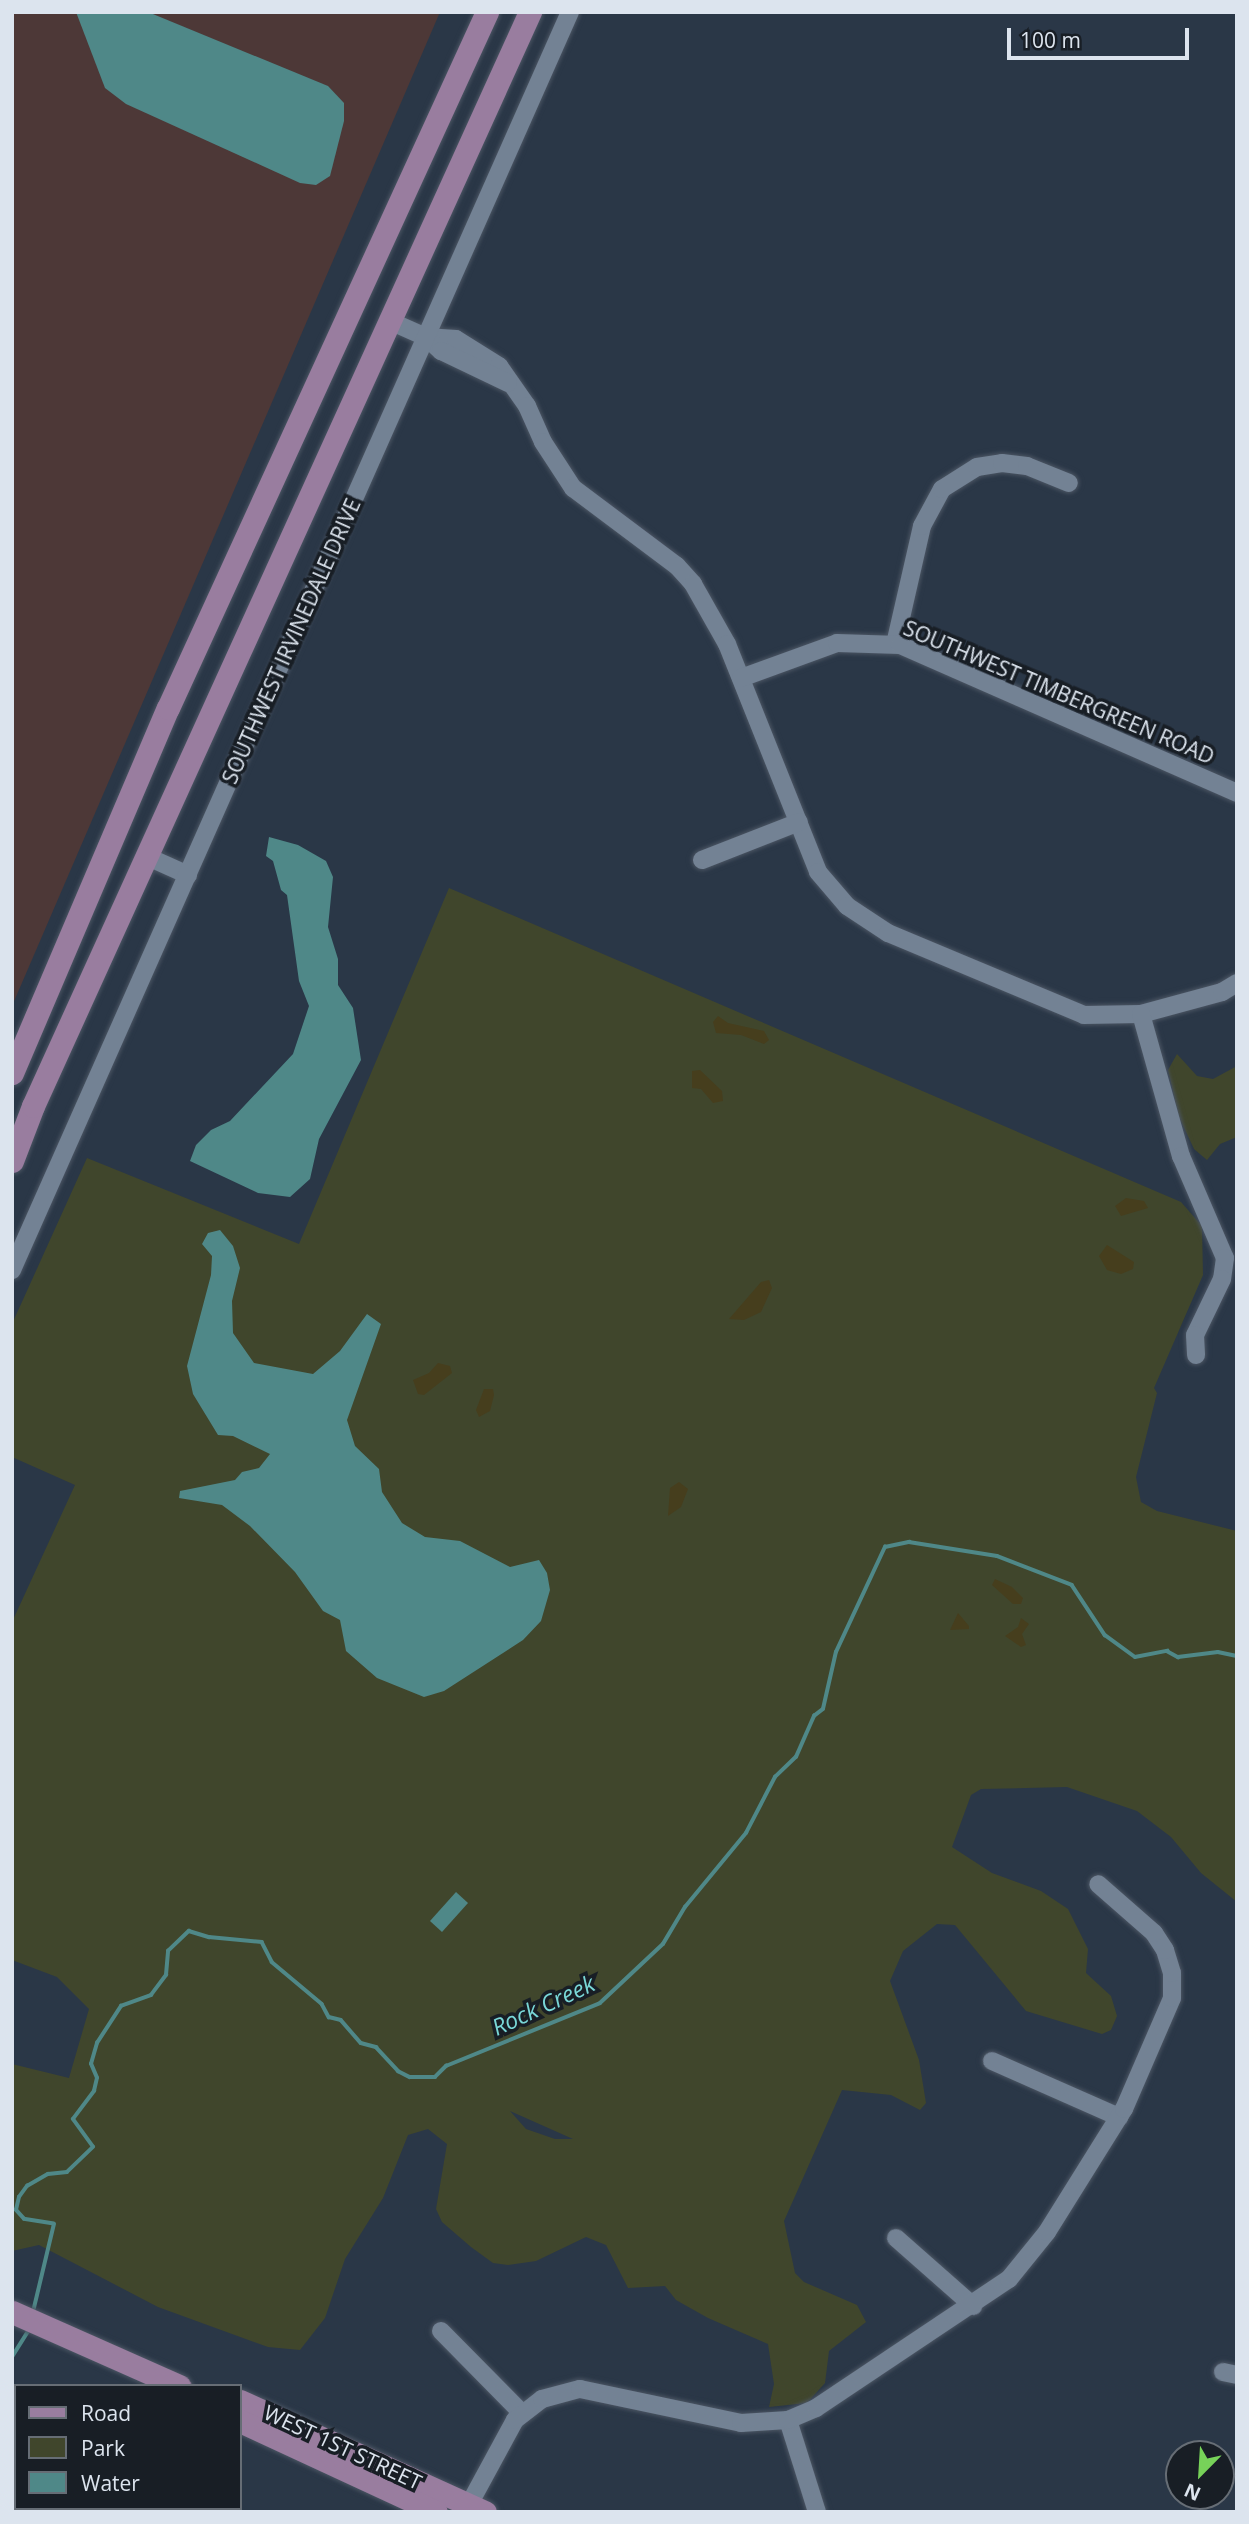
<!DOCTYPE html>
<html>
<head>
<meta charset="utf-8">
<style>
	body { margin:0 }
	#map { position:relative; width:1249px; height:2524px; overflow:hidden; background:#2a3747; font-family:"Open Sans",sans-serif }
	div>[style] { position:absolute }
	.industrial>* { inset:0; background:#4d3837 }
	.green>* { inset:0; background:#40462c }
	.sand>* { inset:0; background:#463e1d }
	.water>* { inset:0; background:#4f8888 }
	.stream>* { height:3.5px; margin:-1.75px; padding:0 1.75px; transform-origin:1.75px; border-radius:1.75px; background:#4f8888 }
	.roads { filter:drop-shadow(0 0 2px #4b5563) drop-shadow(0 0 2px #4b5563) }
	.minor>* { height:18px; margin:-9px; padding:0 9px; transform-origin:9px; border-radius:9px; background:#738294 }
	.major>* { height:23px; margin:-11.5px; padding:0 11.5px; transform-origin:11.5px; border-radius:11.5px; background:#997d9f }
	span { translate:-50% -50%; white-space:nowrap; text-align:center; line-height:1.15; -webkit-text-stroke:7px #181e25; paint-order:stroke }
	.street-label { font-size:21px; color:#dce4ee }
	.water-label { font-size:23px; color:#79d7d7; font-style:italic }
	.frame { position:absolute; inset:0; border:14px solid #dce4ee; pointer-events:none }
	.legend { position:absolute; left:14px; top:2384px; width:228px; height:126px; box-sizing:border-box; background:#181e25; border:2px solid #666d75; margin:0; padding:9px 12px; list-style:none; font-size:21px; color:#dce4ee }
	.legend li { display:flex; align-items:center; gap:14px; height:35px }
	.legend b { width:35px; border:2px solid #666d75 }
	.north { position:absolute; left:1165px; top:2440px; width:70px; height:70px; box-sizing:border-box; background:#181e25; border:2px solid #666d75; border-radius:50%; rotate:204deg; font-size:19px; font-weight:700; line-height:28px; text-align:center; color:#dce4ee }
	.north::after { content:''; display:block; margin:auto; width:24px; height:32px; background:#77d259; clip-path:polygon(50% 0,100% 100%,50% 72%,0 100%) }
	.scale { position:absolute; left:1007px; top:28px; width:182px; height:32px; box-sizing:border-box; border:4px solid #dce4ee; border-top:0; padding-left:9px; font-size:21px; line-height:24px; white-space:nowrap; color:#dce4ee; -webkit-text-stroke:5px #181e25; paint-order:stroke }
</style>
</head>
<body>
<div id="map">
	<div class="industrial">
		<div style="clip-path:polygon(12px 12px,440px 12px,12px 1006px)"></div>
	</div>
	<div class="green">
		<div style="clip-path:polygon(evenodd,449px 888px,1181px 1202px,1202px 1226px,1203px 1275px,1154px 1388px,1157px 1393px,1136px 1477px,1141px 1502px,1157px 1511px,1237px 1531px,1237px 1902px,1201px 1873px,1171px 1837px,1137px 1811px,1067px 1787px,981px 1789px,971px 1795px,952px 1847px,992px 1873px,1041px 1891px,1068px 1909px,1088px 1949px,1086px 1973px,1111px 1996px,1117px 2016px,1111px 2030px,1102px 2034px,1026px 2011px,955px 1925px,937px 1924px,903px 1951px,890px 1981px,919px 2060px,926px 2103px,920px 2110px,891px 2095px,842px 2090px,784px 2221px,795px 2273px,804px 2282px,857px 2305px,866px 2322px,829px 2351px,825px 2383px,807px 2403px,769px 2407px,774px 2384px,768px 2344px,708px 2318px,676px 2300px,665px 2286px,628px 2288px,606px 2245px,586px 2237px,536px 2261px,508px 2265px,493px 2263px,471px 2247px,442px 2222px,436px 2209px,447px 2144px,428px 2129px,408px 2135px,383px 2198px,345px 2259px,325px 2318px,300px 2350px,268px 2347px,158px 2307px,39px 2245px,12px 2251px,12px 2064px,69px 2078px,89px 2009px,57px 1977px,12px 1960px,12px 1622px,75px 1485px,12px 1457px,12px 1324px,87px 1158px,299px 1244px,449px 888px,510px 2111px,573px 2139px,555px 2139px,526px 2129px,510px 2111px)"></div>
		<div style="clip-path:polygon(1177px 1054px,1197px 1076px,1213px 1079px,1237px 1066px,1237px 1137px,1220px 1144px,1207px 1160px,1194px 1149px,1179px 1117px,1168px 1070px)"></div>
	</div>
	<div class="sand">
		<div style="clip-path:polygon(718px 1016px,728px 1023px,764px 1031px,769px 1040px,764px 1044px,741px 1035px,716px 1033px,713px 1022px)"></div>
		<div style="clip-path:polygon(700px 1070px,722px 1091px,723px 1101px,713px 1103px,701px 1089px,692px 1088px,692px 1071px)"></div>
		<div style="clip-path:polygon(1126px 1198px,1144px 1201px,1148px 1208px,1121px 1216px,1115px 1206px)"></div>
		<div style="clip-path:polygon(1107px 1245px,1134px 1262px,1133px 1269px,1121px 1274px,1107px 1270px,1099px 1256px)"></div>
		<div style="clip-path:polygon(769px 1280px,772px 1288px,761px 1312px,744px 1320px,729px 1319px,761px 1282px)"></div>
		<div style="clip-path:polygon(438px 1363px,450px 1366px,452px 1373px,424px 1395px,418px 1394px,413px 1380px,429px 1373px)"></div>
		<div style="clip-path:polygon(484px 1389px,493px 1389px,494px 1395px,490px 1411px,479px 1417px,476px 1410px)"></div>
		<div style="clip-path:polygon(679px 1482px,688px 1489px,681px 1507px,668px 1516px,670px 1488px)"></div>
		<div style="clip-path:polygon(995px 1579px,1012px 1587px,1023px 1598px,1021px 1604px,1013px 1604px,992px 1585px)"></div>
		<div style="clip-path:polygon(958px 1613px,969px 1626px,969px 1629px,950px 1630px)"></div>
		<div style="clip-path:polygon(1021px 1618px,1029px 1624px,1022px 1634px,1026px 1645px,1021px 1647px,1005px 1636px,1018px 1627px)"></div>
	</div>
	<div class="water">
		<div style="clip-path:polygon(76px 12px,148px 12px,328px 86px,344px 103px,344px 121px,330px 176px,316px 185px,300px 183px,126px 104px,105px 88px)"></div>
		<div style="clip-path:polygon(269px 837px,298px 845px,326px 861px,333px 877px,328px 927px,338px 959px,338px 985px,353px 1008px,361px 1060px,319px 1139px,310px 1179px,290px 1197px,258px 1193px,190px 1161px,196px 1145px,211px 1130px,230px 1121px,293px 1054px,309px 1006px,299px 981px,287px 895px,281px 890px,273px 861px,266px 856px)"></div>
		<div style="clip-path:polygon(220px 1230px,233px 1246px,240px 1268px,232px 1301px,233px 1333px,254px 1363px,313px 1374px,340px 1351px,367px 1314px,381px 1324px,347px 1420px,355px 1446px,379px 1469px,382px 1492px,402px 1523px,425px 1537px,460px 1541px,510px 1567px,539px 1560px,547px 1573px,550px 1590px,541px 1621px,523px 1640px,444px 1691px,424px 1697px,377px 1678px,346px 1651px,340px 1620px,323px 1611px,295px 1572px,250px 1526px,222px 1505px,179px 1498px,180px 1491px,235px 1480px,242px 1472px,259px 1468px,270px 1454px,233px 1436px,218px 1435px,193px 1394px,187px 1366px,211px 1275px,212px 1256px,202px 1244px,208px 1233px)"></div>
		<div style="clip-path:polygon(456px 1892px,468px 1903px,442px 1932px,430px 1921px)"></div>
	</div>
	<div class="stream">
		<div style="left:33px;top:2312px;width:90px;rotate:-76.6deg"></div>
		<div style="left:54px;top:2224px;width:30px;rotate:-171deg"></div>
		<div style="left:24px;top:2219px;width:12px;rotate:-132deg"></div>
		<div style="left:16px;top:2210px;width:13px;rotate:-77deg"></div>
		<div style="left:19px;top:2197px;width:14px;rotate:-54deg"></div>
		<div style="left:27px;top:2186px;width:24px;rotate:-30deg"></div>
		<div style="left:48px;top:2174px;width:19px;rotate:-6deg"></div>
		<div style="left:67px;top:2172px;width:36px;rotate:-44deg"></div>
		<div style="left:93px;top:2147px;width:34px;rotate:-126deg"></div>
		<div style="left:73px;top:2119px;width:35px;rotate:-53deg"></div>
		<div style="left:94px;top:2091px;width:13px;rotate:-77deg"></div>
		<div style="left:97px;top:2078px;width:15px;rotate:-113deg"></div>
		<div style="left:91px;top:2064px;width:22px;rotate:-74deg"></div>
		<div style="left:97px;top:2043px;width:44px;rotate:-57deg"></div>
		<div style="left:121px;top:2006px;width:32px;rotate:-20deg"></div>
		<div style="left:151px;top:1995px;width:25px;rotate:-53deg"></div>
		<div style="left:166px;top:1975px;width:24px;rotate:-85deg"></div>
		<div style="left:168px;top:1951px;width:29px;rotate:-44deg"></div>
		<div style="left:189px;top:1931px;width:21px;rotate:17deg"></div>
		<div style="left:209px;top:1937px;width:53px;rotate:5.4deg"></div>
		<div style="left:262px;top:1942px;width:22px;rotate:63deg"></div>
		<div style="left:272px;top:1962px;width:65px;rotate:40deg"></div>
		<div style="left:322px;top:2004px;width:15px;rotate:62deg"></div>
		<div style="left:329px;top:2017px;width:12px;rotate:14deg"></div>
		<div style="left:341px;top:2020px;width:30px;rotate:49deg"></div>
		<div style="left:361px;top:2043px;width:16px;rotate:15deg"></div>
		<div style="left:376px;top:2047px;width:33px;rotate:47deg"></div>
		<div style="left:398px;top:2071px;width:13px;rotate:27deg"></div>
		<div style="left:410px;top:2077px;width:25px"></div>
		<div style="left:435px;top:2077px;width:16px;rotate:-45deg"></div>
		<div style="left:446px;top:2066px;width:166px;rotate:-22.2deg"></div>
		<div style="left:600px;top:2003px;width:86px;rotate:-43.1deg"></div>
		<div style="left:663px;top:1944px;width:43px;rotate:-59.3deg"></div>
		<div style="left:685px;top:1907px;width:96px;rotate:-50.5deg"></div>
		<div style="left:746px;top:1833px;width:63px;rotate:-62.6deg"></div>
		<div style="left:775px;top:1777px;width:29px;rotate:-44deg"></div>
		<div style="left:796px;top:1757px;width:45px;rotate:-66.3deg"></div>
		<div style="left:814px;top:1716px;width:11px;rotate:-38deg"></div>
		<div style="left:823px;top:1709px;width:58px;rotate:-77.2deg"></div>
		<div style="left:836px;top:1652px;width:116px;rotate:-65deg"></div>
		<div style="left:885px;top:1547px;width:25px;rotate:-12deg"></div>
		<div style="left:909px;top:1542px;width:89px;rotate:9deg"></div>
		<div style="left:997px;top:1556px;width:80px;rotate:21.1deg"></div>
		<div style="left:1072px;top:1585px;width:60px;rotate:56.6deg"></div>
		<div style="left:1105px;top:1635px;width:37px;rotate:36deg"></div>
		<div style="left:1135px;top:1657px;width:33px;rotate:-11deg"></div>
		<div style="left:1167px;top:1651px;width:13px;rotate:29deg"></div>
		<div style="left:1178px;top:1657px;width:40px;rotate:-7.1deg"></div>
		<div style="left:1218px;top:1652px;width:19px;rotate:12deg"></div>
		<div style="left:12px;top:2357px;width:32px;rotate:-58deg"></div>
	</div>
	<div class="roads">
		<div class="minor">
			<div style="left:392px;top:322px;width:37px;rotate:24deg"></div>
			<div style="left:426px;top:337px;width:30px;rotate:4deg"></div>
			<div style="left:456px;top:339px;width:51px;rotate:32.1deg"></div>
			<div style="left:499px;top:366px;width:49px;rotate:55deg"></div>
			<div style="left:527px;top:406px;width:39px;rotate:66deg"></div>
			<div style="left:543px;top:442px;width:55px;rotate:56.9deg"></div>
			<div style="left:573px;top:488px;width:130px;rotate:36.9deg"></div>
			<div style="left:677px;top:566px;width:24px;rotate:48deg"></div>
			<div style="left:693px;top:584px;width:69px;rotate:60.5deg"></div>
			<div style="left:727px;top:644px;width:245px;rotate:68.2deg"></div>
			<div style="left:818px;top:872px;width:45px;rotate:49.5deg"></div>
			<div style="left:847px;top:906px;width:49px;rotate:33.4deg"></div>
			<div style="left:888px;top:933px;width:212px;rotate:22.7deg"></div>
			<div style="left:1084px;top:1015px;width:57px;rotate:-1deg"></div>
			<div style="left:1141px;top:1014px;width:84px;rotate:-15.2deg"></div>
			<div style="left:1222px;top:992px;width:17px;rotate:-31deg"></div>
			<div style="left:426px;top:337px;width:21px;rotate:43deg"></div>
			<div style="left:441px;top:351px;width:74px;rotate:25.5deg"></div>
			<div style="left:895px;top:644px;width:121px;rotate:-77.1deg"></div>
			<div style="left:922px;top:526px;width:42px;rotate:-61.6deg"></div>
			<div style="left:942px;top:489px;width:41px;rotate:-32.2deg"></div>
			<div style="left:977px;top:467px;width:25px;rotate:-9deg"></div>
			<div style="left:1002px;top:463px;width:25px;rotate:7deg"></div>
			<div style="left:1027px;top:466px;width:45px;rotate:22deg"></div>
			<div style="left:741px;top:678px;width:102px;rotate:-20deg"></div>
			<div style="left:837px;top:643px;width:63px;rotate:1.8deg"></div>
			<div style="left:900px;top:645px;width:368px;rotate:23.7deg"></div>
			<div style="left:148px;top:857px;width:44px;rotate:24.2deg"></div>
			<div style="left:702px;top:860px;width:104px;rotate:-21.4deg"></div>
			<div style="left:1141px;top:1014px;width:148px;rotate:74.3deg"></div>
			<div style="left:1181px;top:1156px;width:111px;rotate:66.7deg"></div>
			<div style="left:1225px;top:1258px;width:21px;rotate:98deg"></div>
			<div style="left:1222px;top:1279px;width:62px;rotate:115.7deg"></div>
			<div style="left:1195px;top:1335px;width:20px;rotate:87deg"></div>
			<div style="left:12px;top:1270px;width:1376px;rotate:-66.08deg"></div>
			<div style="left:992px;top:2061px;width:139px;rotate:23.8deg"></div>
			<div style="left:896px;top:2238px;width:103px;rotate:41.4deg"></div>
			<div style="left:441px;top:2331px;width:115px;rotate:45.4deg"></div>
			<div style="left:1223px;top:2372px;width:14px;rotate:12deg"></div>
			<div style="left:788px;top:2420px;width:96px;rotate:72.5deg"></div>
			<div style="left:465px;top:2512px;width:105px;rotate:-61.5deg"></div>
			<div style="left:515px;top:2420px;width:34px;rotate:-38deg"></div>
			<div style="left:542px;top:2399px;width:39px;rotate:-15deg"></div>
			<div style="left:580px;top:2389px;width:165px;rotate:11.9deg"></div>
			<div style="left:741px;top:2423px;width:47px;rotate:-3.7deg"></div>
			<div style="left:788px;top:2420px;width:30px;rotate:-23deg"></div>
			<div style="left:816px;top:2408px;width:232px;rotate:-33.8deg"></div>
			<div style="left:1009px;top:2279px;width:60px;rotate:-51deg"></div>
			<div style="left:1047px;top:2232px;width:145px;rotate:-58deg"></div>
			<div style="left:1124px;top:2109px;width:121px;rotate:-66.6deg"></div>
			<div style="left:1172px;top:1998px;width:25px;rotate:-90deg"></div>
			<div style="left:1172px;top:1973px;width:24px;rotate:-107deg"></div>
			<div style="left:1165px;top:1950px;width:20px;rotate:-123deg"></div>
			<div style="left:1154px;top:1933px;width:74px;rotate:-138.8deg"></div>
		</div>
		<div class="major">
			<div style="left:12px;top:1073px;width:397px;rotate:-66.9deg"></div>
			<div style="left:168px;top:708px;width:766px;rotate:-65.38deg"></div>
			<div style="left:12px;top:1161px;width:59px;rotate:-69.1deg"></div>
			<div style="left:33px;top:1106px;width:1202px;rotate:-65.57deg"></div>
			<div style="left:12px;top:2312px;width:183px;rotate:23.9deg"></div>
			<div style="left:240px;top:2401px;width:269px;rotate:24.4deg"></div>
			<div style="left:240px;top:2421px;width:216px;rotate:24.9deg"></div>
		</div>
	</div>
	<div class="street-label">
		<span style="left:291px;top:641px;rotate:-66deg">SOUTHWEST IRVINEDALE DRIVE</span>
		<span style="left:1059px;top:692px;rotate:23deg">SOUTHWEST TIMBERGREEN ROAD</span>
		<span style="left:343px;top:2447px;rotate:25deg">WEST 1ST STREET</span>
	</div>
	<div class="water-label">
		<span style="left:543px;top:2005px;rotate:-25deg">Rock Creek</span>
	</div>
	<div class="frame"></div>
	<ul class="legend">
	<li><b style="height:9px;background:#997d9f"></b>Road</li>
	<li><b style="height:19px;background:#40462c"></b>Park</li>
	<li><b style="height:19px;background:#4f8888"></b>Water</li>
	</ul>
	<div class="north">N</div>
	<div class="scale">100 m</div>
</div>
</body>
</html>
